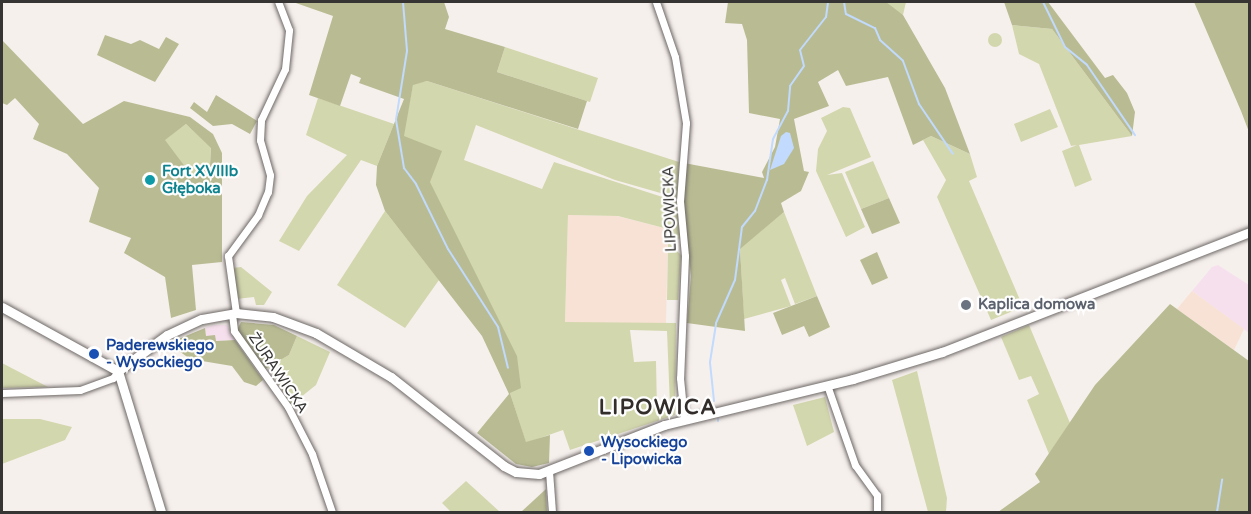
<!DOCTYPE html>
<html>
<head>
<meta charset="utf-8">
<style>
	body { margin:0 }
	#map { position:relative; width:1251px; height:514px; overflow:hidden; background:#f6f0ed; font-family:"Varela Round",sans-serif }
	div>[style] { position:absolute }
	.commercial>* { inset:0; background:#f6e0ed }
	.industrial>* { inset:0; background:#f8e2d5 }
	.green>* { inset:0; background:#d3d7ad }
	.round { border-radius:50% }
	.forest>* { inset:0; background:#b9bc93 }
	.water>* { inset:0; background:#c1dafd }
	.stream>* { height:2px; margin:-1px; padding:0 1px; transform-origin:1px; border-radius:1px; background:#c1dafd }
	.roads { filter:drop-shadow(0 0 2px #6d6866) drop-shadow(0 0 2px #6d6866) }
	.street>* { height:7px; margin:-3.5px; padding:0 3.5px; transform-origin:3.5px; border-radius:3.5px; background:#fff }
	.secondary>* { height:9px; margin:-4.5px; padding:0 4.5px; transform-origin:4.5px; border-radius:4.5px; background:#fff }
	.dots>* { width:16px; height:16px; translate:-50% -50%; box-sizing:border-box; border:3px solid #fefefe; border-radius:50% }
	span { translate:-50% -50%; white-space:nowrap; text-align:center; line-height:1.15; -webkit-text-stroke:4.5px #fefefe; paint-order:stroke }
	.culture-label { font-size:15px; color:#0d838f; font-weight:700 }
	.left { translate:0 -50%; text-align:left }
	.street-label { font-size:15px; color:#373534 }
	.worship-label { font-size:15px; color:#5b616d; font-weight:700 }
	.transit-label { font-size:15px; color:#164399; font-weight:700 }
	.district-label { font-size:21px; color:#322d2b; font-weight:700; letter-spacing:1.5px }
	.frame { position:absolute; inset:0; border:3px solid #373534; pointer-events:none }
</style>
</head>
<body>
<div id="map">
	<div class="commercial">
		<div style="clip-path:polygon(1218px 265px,1249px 285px,1249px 333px,1192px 291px,1212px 267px)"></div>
		<div style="clip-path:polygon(214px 325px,227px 325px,235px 340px,216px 341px,206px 336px,205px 328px)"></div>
	</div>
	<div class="industrial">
		<div style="clip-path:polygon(568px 215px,617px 216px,668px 229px,666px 325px,565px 323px)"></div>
		<div style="clip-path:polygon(1192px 291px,1244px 329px,1234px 350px,1177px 309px)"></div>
	</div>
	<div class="green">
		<div style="clip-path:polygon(886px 2px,906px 2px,903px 15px,891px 8px)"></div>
		<div style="clip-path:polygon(1012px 25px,1052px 29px,1132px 136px,1079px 145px,1092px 180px,1075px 187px,1062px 151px,1077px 145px,1071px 146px,1039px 64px,1019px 54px)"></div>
		<div class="round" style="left:988px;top:33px;width:14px;height:14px"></div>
		<div style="clip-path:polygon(505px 47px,598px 78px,590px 102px,497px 72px)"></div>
		<div style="clip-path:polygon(evenodd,427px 81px,679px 162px,678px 198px,615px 180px,476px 125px,464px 160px,542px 189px,554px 162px,678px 202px,681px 239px,668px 236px,668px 229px,618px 216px,568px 215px,565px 322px,676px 323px,675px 415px,570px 450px,563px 430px,526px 443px,510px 393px,403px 136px,413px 84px,427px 81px,630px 330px,667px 331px,670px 407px,657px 410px,656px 361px,634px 362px,630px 330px)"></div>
		<div style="clip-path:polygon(318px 98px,394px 124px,377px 166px,361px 160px,299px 251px,279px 241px,307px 196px,347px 155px,306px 135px)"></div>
		<div style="clip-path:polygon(843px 107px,850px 108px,871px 157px,827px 175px,842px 173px,865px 227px,846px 237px,816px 171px,818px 149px,827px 131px,821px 118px)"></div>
		<div style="clip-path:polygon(1050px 109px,1058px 127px,1021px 142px,1014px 124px)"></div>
		<div style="clip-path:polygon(186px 124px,211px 147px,210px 165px,192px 177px,164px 140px)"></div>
		<div style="clip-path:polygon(931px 136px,970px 154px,977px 177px,969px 181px,1023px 307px,991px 320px,937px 197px,946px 180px,923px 140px)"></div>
		<div style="clip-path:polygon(873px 161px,889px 198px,861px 209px,845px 172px)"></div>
		<div style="clip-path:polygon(385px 211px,439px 280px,405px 328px,337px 285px)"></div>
		<div style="clip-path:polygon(784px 212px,817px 296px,795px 304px,785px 278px,781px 280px,791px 306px,744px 319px,740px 248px)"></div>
		<div style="clip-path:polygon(668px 242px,681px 255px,678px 300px,667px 300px)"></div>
		<div style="clip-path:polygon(241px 267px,272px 292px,264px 305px,256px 305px,254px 297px,237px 299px,233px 268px)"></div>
		<div style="clip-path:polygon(1029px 325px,1070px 423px,1049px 454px,1027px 400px,1039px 394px,1031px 376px,1019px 380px,1001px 337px)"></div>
		<div style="clip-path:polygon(297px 336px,330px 352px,316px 385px,291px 405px,268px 367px,289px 355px)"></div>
		<div style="clip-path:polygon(2px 363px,48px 387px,2px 388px)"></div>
		<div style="clip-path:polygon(917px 371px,947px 498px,946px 512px,928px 512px,892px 380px)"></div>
		<div style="clip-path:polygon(825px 397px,834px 432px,807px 446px,793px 405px)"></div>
		<div style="clip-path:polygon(2px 419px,40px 419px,72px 427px,65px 440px,2px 464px)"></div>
		<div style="clip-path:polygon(466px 481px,500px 512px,451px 512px,442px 503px)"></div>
	</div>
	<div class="forest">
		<div style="clip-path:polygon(293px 2px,444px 2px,449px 17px,445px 29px,505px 47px,497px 72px,587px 101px,578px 129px,427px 81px,413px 85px,404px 136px,442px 151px,430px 182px,517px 356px,521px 388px,510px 393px,526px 442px,550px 435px,549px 463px,532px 467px,516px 464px,477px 433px,509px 394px,482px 336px,385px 211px,376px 185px,377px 166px,404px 99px,359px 83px,361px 78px,351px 74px,340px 106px,309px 95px,333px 16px)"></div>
		<div style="clip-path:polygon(728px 2px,886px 2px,903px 15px,945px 88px,970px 154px,931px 136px,913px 145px,888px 77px,846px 86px,838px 70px,818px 82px,829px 106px,794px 119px,804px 171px,809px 172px,801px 191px,781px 203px,784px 212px,740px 249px,745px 331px,687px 323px,691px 276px,683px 201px,684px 163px,764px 178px,762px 172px,775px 147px,780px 119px,749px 113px,747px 40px,742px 24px,725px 23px)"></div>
		<div style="clip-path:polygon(1004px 2px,1048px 2px,1105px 78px,1113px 75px,1127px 93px,1135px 112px,1132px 136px,1052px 29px,1012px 25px)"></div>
		<div style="clip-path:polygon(1194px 2px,1249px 2px,1249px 132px,1241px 111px)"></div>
		<div style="clip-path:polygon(105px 35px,131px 44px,140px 40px,159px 49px,166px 37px,179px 44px,155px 82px,97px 55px)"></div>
		<div style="clip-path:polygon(evenodd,2px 40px,83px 124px,124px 101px,190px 117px,213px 134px,222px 153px,222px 262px,192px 265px,196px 310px,171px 318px,165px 277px,124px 253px,131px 238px,89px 222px,99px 188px,67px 154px,33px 139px,39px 124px,15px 98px,7px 105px,2px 103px,2px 40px,186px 124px,211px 148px,210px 165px,192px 176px,165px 140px,186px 124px)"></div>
		<div style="clip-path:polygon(216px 95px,257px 121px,250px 134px,232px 124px,213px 126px,190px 108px,194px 102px,207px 112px)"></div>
		<div style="clip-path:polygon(889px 198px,900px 223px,872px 234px,861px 209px)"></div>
		<div style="clip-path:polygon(877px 252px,888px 278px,872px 285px,860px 260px)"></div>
		<div style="clip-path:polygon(817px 296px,830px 327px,809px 337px,804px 326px,782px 335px,773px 313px)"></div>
		<div style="clip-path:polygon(1170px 304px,1249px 361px,1249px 512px,998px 512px,1040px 482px,1035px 474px,1095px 385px)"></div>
		<div style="clip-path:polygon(241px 322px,274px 325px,297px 336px,289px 355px,265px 369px,237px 330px)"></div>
		<div style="clip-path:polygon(205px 328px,206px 336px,215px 335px,216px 341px,235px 340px,263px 380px,256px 386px,244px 382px,232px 366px,190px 359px,179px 351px,176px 340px)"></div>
		<div style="clip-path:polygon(546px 489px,547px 512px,521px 512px)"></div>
	</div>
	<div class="water">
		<div style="clip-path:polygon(786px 132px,790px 133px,794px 148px,784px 164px,770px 170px,781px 136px)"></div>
	</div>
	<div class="stream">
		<div style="left:403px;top:2px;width:49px;rotate:85.3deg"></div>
		<div style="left:407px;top:51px;width:70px;rotate:99.1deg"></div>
		<div style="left:396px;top:120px;width:49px;rotate:80.5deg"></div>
		<div style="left:404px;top:168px;width:20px;rotate:53deg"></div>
		<div style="left:416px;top:184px;width:72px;rotate:63.8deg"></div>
		<div style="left:448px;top:249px;width:93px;rotate:57.3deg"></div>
		<div style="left:498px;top:327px;width:42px;rotate:76.3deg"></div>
		<div style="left:844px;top:2px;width:12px;rotate:81deg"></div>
		<div style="left:846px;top:14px;width:32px;rotate:26deg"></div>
		<div style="left:875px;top:28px;width:13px;rotate:67deg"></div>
		<div style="left:880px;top:40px;width:31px;rotate:42deg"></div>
		<div style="left:903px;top:61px;width:46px;rotate:69.6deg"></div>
		<div style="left:919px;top:104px;width:60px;rotate:55.8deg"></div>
		<div style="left:1043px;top:2px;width:50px;rotate:63.9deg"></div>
		<div style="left:1065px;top:47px;width:28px;rotate:39deg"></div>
		<div style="left:1087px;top:65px;width:85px;rotate:55.6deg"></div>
		<div style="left:714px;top:401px;width:39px;rotate:-96deg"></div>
		<div style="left:710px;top:362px;width:39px;rotate:-81deg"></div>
		<div style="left:716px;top:323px;width:47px;rotate:-66.2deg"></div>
		<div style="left:735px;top:280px;width:53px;rotate:-82.5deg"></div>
		<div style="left:742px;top:227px;width:21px;rotate:-51deg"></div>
		<div style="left:755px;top:211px;width:33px;rotate:-69deg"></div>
		<div style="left:767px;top:180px;width:41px;rotate:-81.7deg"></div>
		<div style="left:773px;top:139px;width:32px;rotate:-62deg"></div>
		<div style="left:788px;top:111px;width:25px;rotate:-85deg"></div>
		<div style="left:790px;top:86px;width:24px;rotate:-55deg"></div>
		<div style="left:804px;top:66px;width:16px;rotate:-104deg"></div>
		<div style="left:800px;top:50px;width:42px;rotate:-51.8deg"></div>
		<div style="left:826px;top:17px;width:15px;rotate:-82deg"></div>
		<div style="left:718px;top:419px;width:2px;rotate:90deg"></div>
		<div style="left:1217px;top:512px;width:33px;rotate:-81deg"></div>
	</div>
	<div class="roads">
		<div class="street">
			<div style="left:656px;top:2px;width:58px;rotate:70.9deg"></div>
			<div style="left:675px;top:57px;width:67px;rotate:80.5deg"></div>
			<div style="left:686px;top:123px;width:78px;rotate:94.4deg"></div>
			<div style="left:680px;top:201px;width:55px;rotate:84.8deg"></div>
			<div style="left:685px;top:256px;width:122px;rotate:92.3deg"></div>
			<div style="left:680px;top:378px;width:41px;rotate:84.4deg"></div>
			<div style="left:236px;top:313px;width:58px;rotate:-98deg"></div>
			<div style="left:228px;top:256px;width:51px;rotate:-53.8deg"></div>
			<div style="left:258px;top:215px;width:25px;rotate:-67deg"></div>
			<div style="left:268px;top:192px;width:17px;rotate:-83deg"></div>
			<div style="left:270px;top:175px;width:36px;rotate:-106deg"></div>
			<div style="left:260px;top:140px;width:20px;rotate:-87deg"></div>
			<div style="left:261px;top:120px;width:56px;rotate:-64.8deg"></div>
			<div style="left:285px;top:69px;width:39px;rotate:-84deg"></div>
			<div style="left:289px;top:30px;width:30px;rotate:-111deg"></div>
			<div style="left:232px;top:314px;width:17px;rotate:83deg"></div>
			<div style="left:234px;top:331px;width:93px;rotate:54.6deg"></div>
			<div style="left:288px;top:407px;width:53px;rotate:62.9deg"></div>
			<div style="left:312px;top:454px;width:61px;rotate:71deg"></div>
			<div style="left:827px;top:385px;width:85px;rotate:70.7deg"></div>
			<div style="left:855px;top:465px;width:37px;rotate:54deg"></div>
			<div style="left:877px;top:495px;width:17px;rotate:90deg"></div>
			<div style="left:2px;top:393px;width:78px;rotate:-2.2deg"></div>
			<div style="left:80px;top:390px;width:35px;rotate:-20deg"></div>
			<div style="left:113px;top:378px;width:9px;rotate:-54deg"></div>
			<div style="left:549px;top:471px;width:41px;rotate:85.8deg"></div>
		</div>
		<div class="secondary">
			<div style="left:2px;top:307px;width:132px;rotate:28.9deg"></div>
			<div style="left:118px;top:371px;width:61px;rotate:-36.3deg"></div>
			<div style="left:167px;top:335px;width:38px;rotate:-25deg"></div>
			<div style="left:202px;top:319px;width:35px;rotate:-10deg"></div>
			<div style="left:236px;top:313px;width:37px;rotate:6deg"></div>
			<div style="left:273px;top:317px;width:46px;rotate:20.4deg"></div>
			<div style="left:316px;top:333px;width:87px;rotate:30.4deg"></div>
			<div style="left:391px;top:377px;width:144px;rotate:38.2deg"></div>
			<div style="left:504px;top:466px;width:13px;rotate:27deg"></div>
			<div style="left:516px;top:472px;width:23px;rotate:5deg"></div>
			<div style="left:539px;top:474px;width:134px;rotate:-21.4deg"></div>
			<div style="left:664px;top:425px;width:195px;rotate:-13.7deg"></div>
			<div style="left:853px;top:379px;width:93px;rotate:-16.9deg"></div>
			<div style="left:942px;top:352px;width:331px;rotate:-21.3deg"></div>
			<div style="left:118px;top:371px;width:147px;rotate:73deg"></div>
		</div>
	</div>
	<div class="dots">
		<div style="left:150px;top:180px;background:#0f9aa8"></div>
		<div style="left:966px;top:305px;background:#6b7280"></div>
		<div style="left:94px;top:354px;background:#1a4fb4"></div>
		<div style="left:589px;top:451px;background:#1a4fb4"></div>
	</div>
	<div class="culture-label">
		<span class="left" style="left:162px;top:180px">Fort XVIIIb<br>Głęboka</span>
	</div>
	<div class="street-label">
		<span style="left:670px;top:209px;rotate:-92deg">LIPOWICKA</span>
		<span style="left:278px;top:373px;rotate:56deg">ŻURAWICKA</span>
	</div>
	<div class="worship-label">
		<span class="left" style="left:978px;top:305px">Kaplica domowa</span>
	</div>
	<div class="transit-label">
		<span class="left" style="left:106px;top:354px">Paderewskiego<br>- Wysockiego</span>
		<span class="left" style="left:601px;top:451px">Wysockiego<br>- Lipowicka</span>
	</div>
	<div class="district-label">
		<span style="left:658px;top:408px">LIPOWICA</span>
	</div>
	<div class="frame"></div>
</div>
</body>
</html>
